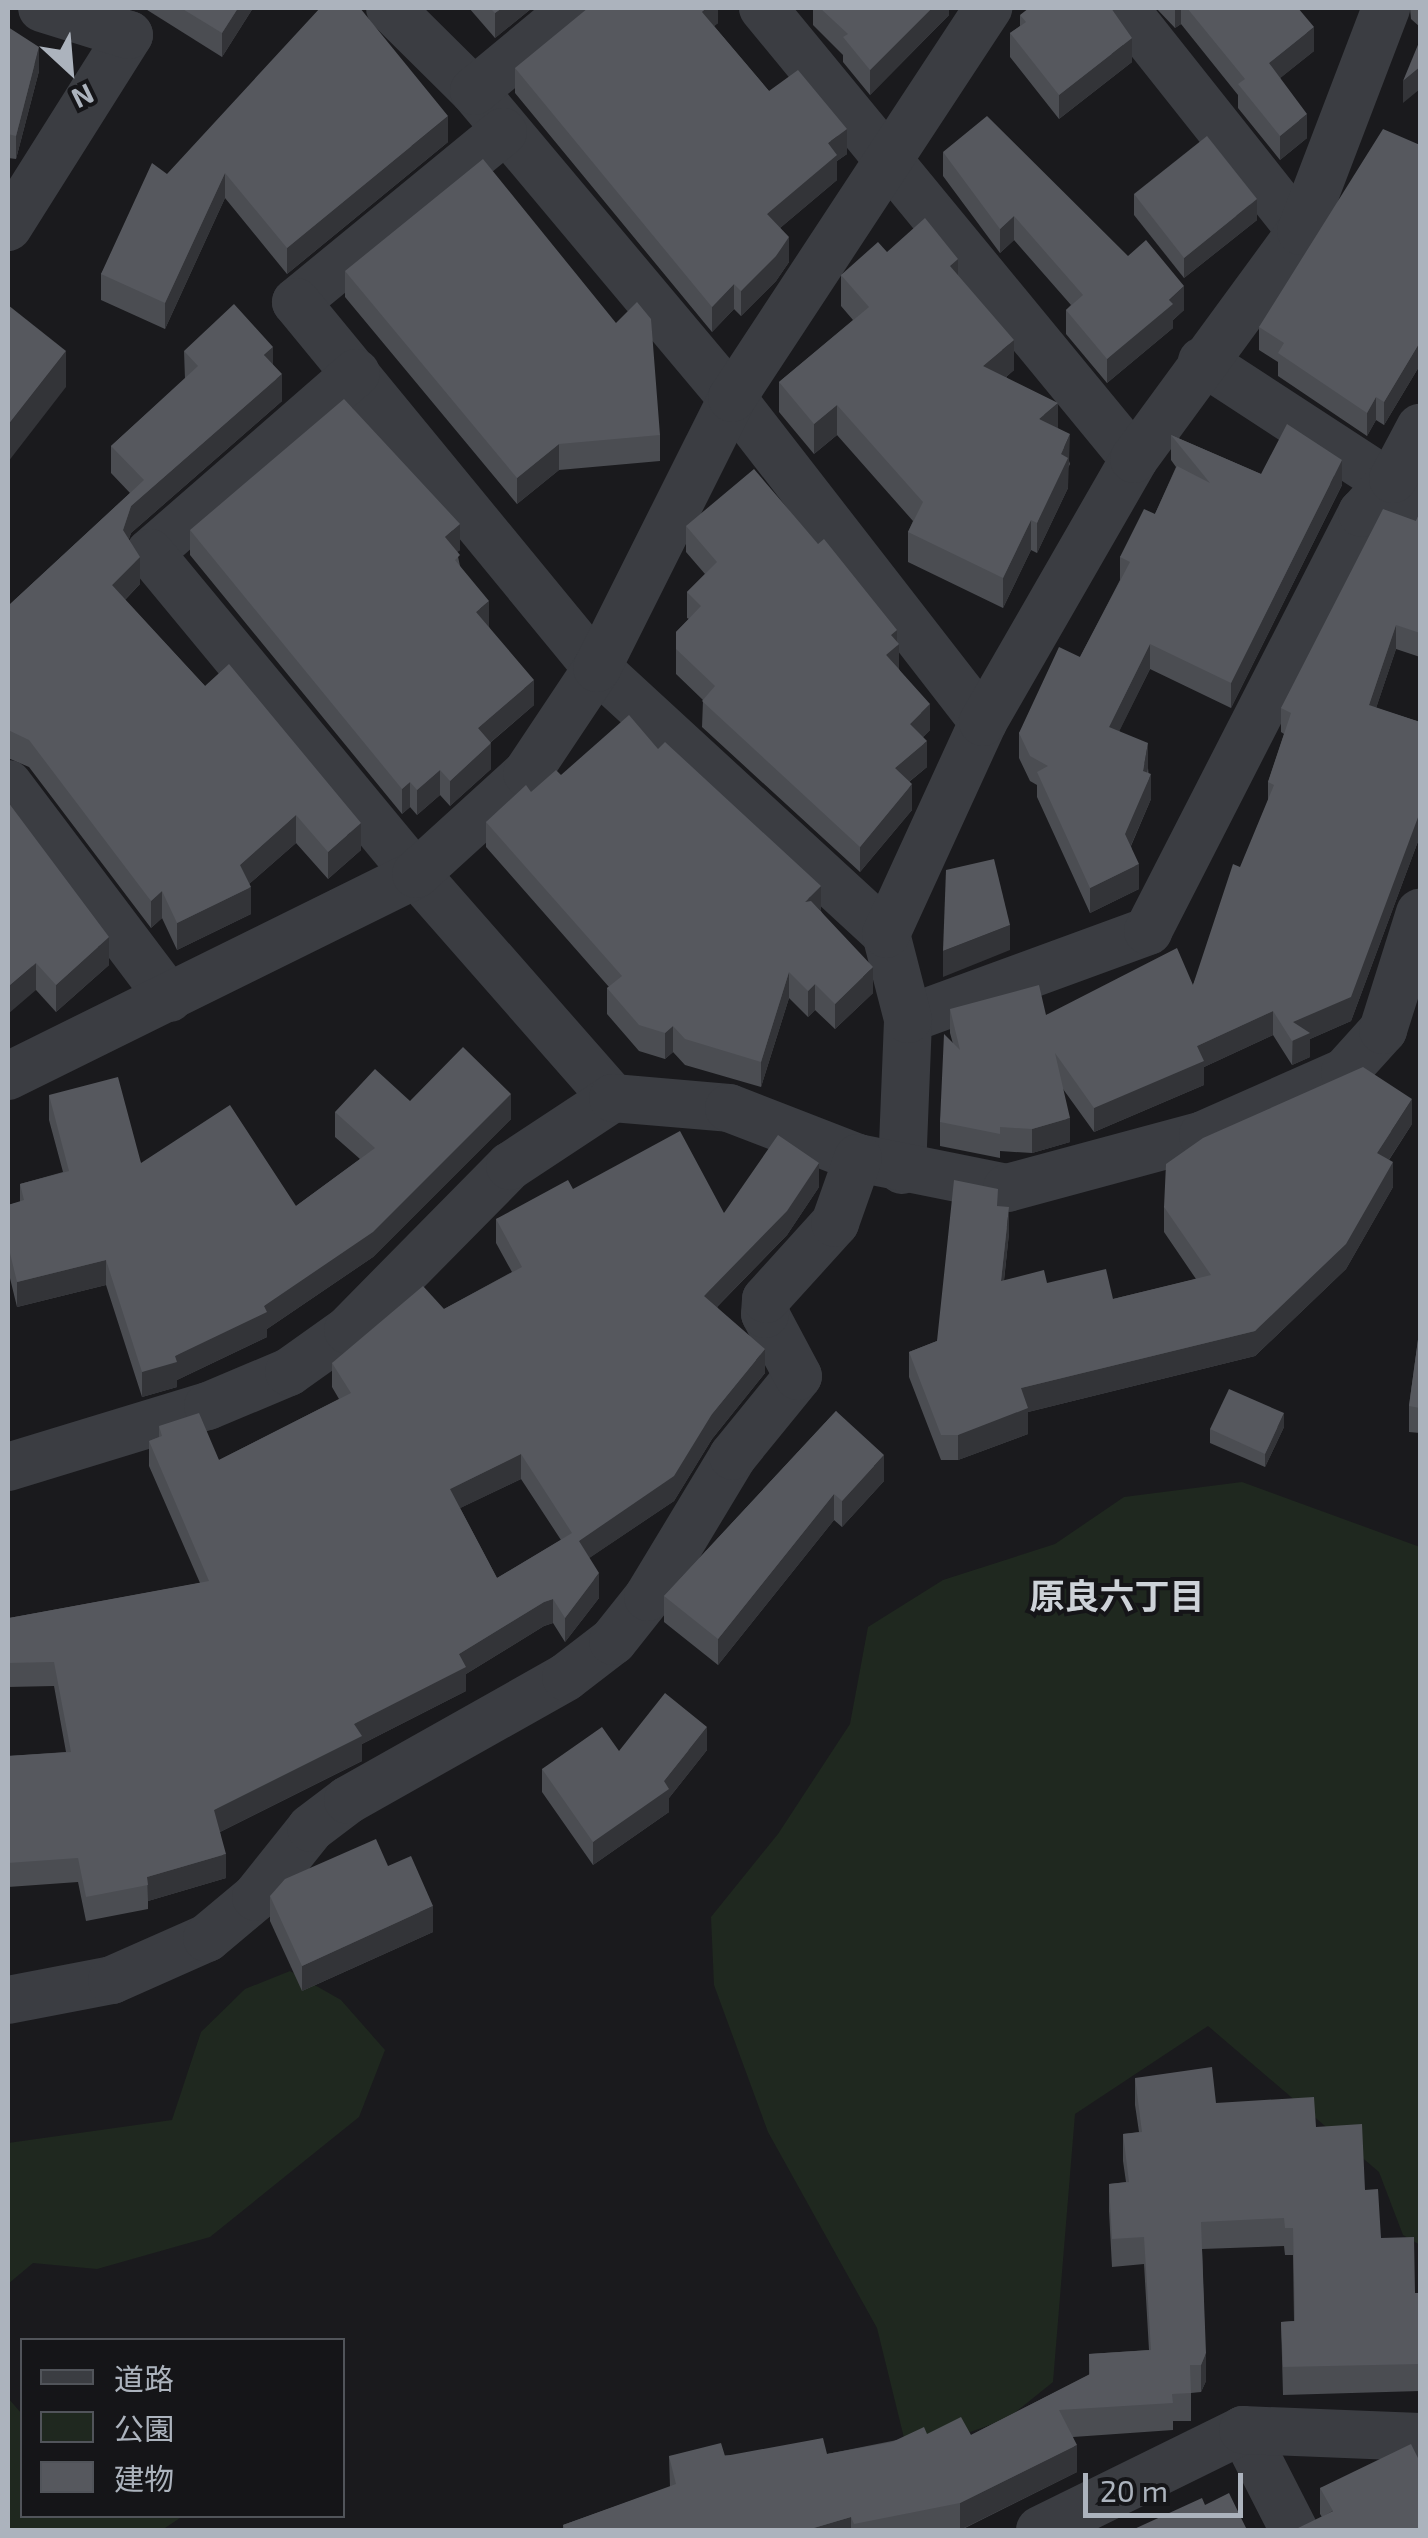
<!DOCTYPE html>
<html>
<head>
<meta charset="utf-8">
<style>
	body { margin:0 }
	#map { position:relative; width:1428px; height:2538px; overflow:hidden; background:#1a1a1d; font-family:"Exo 2","Noto Sans JP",sans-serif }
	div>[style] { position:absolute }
	.green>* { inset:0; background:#1f281f }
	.minor>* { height:48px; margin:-24px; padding:0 24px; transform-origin:24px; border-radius:24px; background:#3b3d42 }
	.wall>* { inset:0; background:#4b4d52 }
	.shaded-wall>* { inset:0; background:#333438 }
	.building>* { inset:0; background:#56585e }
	span { translate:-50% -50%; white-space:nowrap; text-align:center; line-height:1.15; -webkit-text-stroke:8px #151518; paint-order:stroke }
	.neighbourhood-label { font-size:35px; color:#cdd2d8; font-weight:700 }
	.frame { position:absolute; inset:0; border:10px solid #acb3bd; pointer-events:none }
	.legend { position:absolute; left:20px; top:2338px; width:325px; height:180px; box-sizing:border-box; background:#151518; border:2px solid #51545a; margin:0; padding:12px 18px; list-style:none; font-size:30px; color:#acb3bd }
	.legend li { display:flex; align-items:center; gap:20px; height:50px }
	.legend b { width:50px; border:2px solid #51545a }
	.north { position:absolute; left:20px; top:20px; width:100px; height:100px; -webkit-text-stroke:8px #151518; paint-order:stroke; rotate:154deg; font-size:28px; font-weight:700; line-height:40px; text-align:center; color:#acb3bd }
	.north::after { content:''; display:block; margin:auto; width:35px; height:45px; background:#acb3bd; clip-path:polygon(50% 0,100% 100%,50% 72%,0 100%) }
	.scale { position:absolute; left:1083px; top:2473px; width:160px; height:45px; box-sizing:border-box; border:5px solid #acb3bd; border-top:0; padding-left:12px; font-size:30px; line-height:35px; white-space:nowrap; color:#acb3bd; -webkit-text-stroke:8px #151518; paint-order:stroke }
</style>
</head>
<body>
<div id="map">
	<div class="green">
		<div style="clip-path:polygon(1242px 1482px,1420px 1547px,1420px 2245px,1403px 2235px,1379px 2172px,1208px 2026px,1075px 2114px,1053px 2382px,1007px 2419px,908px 2454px,877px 2328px,768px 2132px,714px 1985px,711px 1917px,778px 1834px,850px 1724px,868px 1627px,943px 1580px,1055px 1544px,1124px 1497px)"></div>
		<div style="clip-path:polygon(290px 1971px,341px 2000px,385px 2050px,359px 2117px,210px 2237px,97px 2269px,33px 2263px,8px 2284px,8px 2143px,172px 2120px,201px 2032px,245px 1989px)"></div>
		<div style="clip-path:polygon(8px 2398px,22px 2414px,22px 2516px,183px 2516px,162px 2530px,8px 2530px)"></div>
	</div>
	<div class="minor">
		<div style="left:390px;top:8px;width:118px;rotate:44.7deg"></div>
		<div style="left:474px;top:91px;width:401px;rotate:50deg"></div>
		<div style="left:732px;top:398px;width:410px;rotate:52.2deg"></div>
		<div style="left:763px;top:8px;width:584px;rotate:50.56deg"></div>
		<div style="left:1124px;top:8px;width:285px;rotate:51.6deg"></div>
		<div style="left:474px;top:91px;width:130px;rotate:-39.7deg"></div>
		<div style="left:503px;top:132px;width:268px;rotate:140.6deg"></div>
		<div style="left:296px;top:302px;width:474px;rotate:50.6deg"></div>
		<div style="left:597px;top:668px;width:393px;rotate:42.6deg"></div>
		<div style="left:8px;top:227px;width:227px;rotate:-57.8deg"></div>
		<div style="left:129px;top:35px;width:91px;rotate:-162.8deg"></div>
		<div style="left:1202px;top:361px;width:260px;rotate:33.1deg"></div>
		<div style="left:356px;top:373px;width:274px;rotate:138.9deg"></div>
		<div style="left:150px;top:553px;width:417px;rotate:50.4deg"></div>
		<div style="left:416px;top:874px;width:298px;rotate:48.7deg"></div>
		<div style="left:8px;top:784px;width:268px;rotate:53deg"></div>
		<div style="left:908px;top:1019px;width:256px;rotate:-20.1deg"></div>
		<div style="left:1148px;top:931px;width:470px;rotate:-62.9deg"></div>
		<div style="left:1362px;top:513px;width:46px;rotate:-47.6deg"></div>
		<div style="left:1393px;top:479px;width:58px;rotate:-62.1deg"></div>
		<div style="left:8px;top:1076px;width:455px;rotate:-26.3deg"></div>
		<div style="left:416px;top:874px;width:150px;rotate:-42.3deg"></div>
		<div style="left:527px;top:773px;width:126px;rotate:-56.3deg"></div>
		<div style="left:597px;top:668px;width:302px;rotate:-63.4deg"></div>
		<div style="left:732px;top:398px;width:467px;rotate:-56.7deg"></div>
		<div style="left:902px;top:1170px;width:151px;rotate:-87.7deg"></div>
		<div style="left:908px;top:1019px;width:88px;rotate:-104.5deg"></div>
		<div style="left:886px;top:934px;width:233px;rotate:-65.4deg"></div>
		<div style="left:983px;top:722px;width:303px;rotate:-60.1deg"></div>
		<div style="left:1134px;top:459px;width:283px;rotate:-53.8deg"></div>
		<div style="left:1301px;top:231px;width:239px;rotate:-69.1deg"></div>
		<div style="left:8px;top:1467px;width:209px;rotate:-17deg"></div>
		<div style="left:208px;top:1406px;width:88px;rotate:-22.8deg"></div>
		<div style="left:289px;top:1372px;width:72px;rotate:-35.4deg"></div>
		<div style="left:348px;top:1330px;width:231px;rotate:-45.4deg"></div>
		<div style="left:510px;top:1166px;width:123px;rotate:-33.4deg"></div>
		<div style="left:613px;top:1098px;width:116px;rotate:4.9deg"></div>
		<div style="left:729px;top:1108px;width:138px;rotate:21.2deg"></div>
		<div style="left:858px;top:1158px;width:152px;rotate:11.4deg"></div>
		<div style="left:1007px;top:1188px;width:203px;rotate:-15.1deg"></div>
		<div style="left:1203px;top:1135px;width:155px;rotate:-23.9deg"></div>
		<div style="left:1345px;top:1072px;width:57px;rotate:-47.9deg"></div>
		<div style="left:1383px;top:1030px;width:123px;rotate:-72.5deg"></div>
		<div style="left:8px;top:2000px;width:106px;rotate:-10.9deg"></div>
		<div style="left:112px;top:1980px;width:104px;rotate:-23.9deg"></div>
		<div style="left:207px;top:1938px;width:64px;rotate:-39.9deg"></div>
		<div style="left:256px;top:1897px;width:88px;rotate:-51.4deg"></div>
		<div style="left:311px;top:1828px;width:46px;rotate:-37.1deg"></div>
		<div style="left:348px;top:1800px;width:250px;rotate:-29.4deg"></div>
		<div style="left:566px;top:1677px;width:59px;rotate:-37.5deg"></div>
		<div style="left:613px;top:1641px;width:56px;rotate:-51.5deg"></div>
		<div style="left:648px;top:1597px;width:165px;rotate:-58.9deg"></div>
		<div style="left:733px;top:1456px;width:103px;rotate:-50.9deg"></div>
		<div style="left:798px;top:1376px;width:70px;rotate:-118deg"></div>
		<div style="left:765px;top:1314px;width:15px;rotate:-86deg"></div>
		<div style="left:766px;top:1299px;width:103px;rotate:-47.8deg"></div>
		<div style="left:835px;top:1223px;width:69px;rotate:-70.5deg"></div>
		<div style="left:1243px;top:2430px;width:112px;rotate:63deg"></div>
		<div style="left:1040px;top:2530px;width:226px;rotate:-26.2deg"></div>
		<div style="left:1243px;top:2430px;width:177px;rotate:2.3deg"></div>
	</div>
	<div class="wall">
		<div style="clip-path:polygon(144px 8px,253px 8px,222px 57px)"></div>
		<div style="clip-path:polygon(469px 8px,532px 8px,495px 38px)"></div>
		<div style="clip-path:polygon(718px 8px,718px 23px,714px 26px,769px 91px,847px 154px,837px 161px,837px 180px,780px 228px,789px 262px,776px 281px,741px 316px,734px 309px,712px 332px,515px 93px,515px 68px)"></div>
		<div style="clip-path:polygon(813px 8px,949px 8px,949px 15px,870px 95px,843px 62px,843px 55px,813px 25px)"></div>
		<div style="clip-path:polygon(1156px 8px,1298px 8px,1314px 51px,1280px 78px,1307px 138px,1280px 160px,1238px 108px,1238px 95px,1181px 24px,1175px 28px)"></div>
		<div style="clip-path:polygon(1410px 8px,1420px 8px,1420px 27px,1411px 19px)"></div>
		<div style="clip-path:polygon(1020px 15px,1132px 62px,1059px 119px,1010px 57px,1010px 33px,1020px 26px)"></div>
		<div style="clip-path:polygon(8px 27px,39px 71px,16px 159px,8px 158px)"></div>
		<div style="clip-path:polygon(448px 142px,287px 274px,225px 198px,165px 329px,101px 300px,101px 274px,167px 174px)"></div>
		<div style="clip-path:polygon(1420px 145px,1420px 365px,1384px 425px,1376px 420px,1367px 436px,1278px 376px,1278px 362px,1259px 350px,1259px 327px)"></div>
		<div style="clip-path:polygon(943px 152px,1184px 310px,1173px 320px,1173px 328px,1107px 383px,1066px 334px,1066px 310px,1071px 305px,1014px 240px,1000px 253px,943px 176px)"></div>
		<div style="clip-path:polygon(1134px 194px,1257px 220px,1184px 278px,1134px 215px)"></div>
		<div style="clip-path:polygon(887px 252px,958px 276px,1014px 370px,1006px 377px,1058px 428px,1070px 464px,1068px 468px,1068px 488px,1037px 553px,1031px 550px,1003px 608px,908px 562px,908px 532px,913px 521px,837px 435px,814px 454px,779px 412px,779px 382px,853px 320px,841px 306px,841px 275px)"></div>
		<div style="clip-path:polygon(345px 271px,660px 435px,660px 461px,559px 470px,517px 504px,345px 297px)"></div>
		<div style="clip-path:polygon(184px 351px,273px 365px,282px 401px,131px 533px,129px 539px,140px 584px,125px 600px,205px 686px,361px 850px,328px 879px,296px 843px,249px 884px,251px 914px,177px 950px,162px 918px,151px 928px,29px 767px,8px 758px,8px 606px,130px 493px,111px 473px,111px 446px,185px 379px)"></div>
		<div style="clip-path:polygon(1171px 435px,1261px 474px,1342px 485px,1231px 708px,1150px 669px,1119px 731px,1148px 768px,1151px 799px,1131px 846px,1139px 889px,1090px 913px,1037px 797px,1037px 785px,1030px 781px,1019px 758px,1019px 733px,1080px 657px,1120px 580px,1120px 557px,1155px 514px,1176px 467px,1171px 460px)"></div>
		<div style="clip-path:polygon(1420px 512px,1420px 657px,1396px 649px,1376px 708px,1420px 722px,1420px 836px,1351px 1021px,1310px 1039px,1310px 1057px,1292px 1065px,1273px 1035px,1204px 1067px,1204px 1085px,1094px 1132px,1063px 1089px,1070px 1142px,1032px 1153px,1000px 1151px,1000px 1158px,940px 1146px,940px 1122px,953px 1044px,950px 1033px,950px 1009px,1046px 1015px,1193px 985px,1268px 801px,1268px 782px,1284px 734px,1281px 732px,1281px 708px,1416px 521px)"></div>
		<div style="clip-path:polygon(686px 526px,897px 641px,899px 669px,930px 730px,923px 737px,927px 767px,909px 782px,912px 810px,860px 872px,702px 727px,703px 700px,676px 674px,676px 632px,689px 619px,687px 618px,687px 592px,705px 574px,686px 552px)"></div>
		<div style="clip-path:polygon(190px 530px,460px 550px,457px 552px,460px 566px,489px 627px,534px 705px,490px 743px,491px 769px,450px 806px,440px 795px,417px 815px,410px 807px,402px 814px,190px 555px)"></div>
		<div style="clip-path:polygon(658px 749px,821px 911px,873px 993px,835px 1029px,815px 1010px,808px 1017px,789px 998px,761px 1087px,685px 1065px,673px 1052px,665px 1059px,639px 1051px,607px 1014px,607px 988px,609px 987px,486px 847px,486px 822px,531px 792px,561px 775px)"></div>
		<div style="clip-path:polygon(8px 802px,109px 965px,56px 1012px,36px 990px)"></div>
		<div style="clip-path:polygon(49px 1095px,141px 1163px,296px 1206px,360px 1159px,335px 1137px,335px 1112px,410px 1101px,511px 1119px,373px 1257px,267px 1329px,267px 1337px,177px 1380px,177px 1387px,142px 1397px,106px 1285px,17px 1307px,8px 1270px,8px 1205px,20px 1202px,20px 1184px,63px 1172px,49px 1120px)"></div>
		<div style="clip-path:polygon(1412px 1124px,1389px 1160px,1393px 1187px,1346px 1269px,1255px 1356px,1028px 1412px,1028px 1434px,958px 1460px,941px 1460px,909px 1377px,909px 1352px,937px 1341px,998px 1206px,1009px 1233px,1004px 1281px,1047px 1283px,1113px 1299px,1196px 1279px,1164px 1232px,1164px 1207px)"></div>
		<div style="clip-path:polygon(evenodd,819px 1187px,787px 1235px,717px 1307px,765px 1373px,712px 1439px,674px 1501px,589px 1558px,599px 1598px,565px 1642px,553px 1623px,544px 1626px,466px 1674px,466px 1691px,362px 1744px,362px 1761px,220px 1832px,226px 1878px,148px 1901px,148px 1909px,86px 1921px,78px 1882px,8px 1887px,8px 1756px,66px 1752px,54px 1686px,8px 1687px,8px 1611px,9px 1618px,200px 1583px,149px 1466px,149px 1441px,159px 1437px,159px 1426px,219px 1460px,339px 1399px,332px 1387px,332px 1363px,444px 1309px,512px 1272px,496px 1243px,496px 1219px,573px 1189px,724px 1213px,819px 1187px,521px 1479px,561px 1540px,497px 1578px,460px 1508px,521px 1479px)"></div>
		<div style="clip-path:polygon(1420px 1325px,1420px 1433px,1409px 1432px,1409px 1406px)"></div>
		<div style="clip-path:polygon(836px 1411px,884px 1481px,842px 1527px,834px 1520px,718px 1665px,664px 1622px,664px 1596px)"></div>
		<div style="clip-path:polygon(1284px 1427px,1265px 1467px,1210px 1443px,1210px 1429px)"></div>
		<div style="clip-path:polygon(707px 1750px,669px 1798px,669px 1812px,593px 1865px,542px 1792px,542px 1769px,619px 1751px)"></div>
		<div style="clip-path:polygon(388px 1866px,433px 1932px,302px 1991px,270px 1921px,270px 1896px)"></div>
		<div style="clip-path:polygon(1135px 2078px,1216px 2103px,1316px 2127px,1365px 2190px,1381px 2238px,1415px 2293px,1420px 2293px,1420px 2391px,1283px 2395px,1281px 2322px,1294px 2321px,1293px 2255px,1285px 2255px,1284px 2246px,1202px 2249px,1206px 2381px,1201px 2392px,1191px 2393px,1191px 2421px,1173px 2421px,1173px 2430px,1073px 2437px,1077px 2472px,961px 2530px,563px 2530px,563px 2525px,670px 2487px,669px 2456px,827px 2454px,927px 2434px,971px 2435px,1089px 2375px,1089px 2354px,1149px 2350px,1144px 2264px,1112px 2267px,1109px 2211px,1109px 2184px,1126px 2182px,1123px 2161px,1123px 2134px,1139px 2132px,1135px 2105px)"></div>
		<div style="clip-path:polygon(1420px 2462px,1322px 2517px,1320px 2514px,1320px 2488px)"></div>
	</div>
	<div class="shaded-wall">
		<div style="clip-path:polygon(238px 8px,253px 8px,222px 57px,222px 33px)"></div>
		<div style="clip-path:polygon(502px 8px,532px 8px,495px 38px,495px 13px)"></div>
		<div style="clip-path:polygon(707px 8px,718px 8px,718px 23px,702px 36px,702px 12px)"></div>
		<div style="clip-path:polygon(932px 8px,949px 8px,949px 15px,870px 95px,870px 70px)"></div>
		<div style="clip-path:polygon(1175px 8px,1181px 8px,1181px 24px,1175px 28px)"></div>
		<div style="clip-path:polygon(1314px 27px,1314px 51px,1269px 87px,1269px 63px)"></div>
		<div style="clip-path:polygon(1132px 38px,1132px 62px,1059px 119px,1059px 95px)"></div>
		<div style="clip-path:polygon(39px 47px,39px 71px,16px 159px,16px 136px)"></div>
		<div style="clip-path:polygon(1420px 67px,1420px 89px,1403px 103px,1403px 81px)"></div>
		<div style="clip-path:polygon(1307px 114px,1307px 138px,1280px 160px,1280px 136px)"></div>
		<div style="clip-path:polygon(448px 116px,448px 142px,287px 274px,287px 248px)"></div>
		<div style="clip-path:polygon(847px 129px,847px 154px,837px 161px,837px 180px,767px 239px,767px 214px,828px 143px)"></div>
		<div style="clip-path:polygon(225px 173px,225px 198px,165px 329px,165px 303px)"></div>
		<div style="clip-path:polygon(1257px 199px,1257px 220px,1184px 278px,1184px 258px)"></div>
		<div style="clip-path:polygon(1014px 216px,1014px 240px,1000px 253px,1000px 229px)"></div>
		<div style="clip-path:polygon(789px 237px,789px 262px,776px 281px,741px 316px,741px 291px)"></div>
		<div style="clip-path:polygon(958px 259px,958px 289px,950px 266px)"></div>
		<div style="clip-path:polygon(734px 284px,734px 309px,712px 332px,712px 307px)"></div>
		<div style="clip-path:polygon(1184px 286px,1184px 310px,1173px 320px,1173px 328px,1107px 383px,1107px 359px)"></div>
		<div style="clip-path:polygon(1014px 340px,1014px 370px,983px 397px,983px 366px)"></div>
		<div style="clip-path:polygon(1420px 342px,1420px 365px,1384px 425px,1384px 402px)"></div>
		<div style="clip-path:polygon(273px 347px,273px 374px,264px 355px)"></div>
		<div style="clip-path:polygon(66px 351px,66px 387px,8px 462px,8px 425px)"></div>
		<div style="clip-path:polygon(282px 374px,282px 401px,131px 533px,123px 557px,123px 530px,131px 506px)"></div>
		<div style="clip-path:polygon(1376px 397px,1376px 420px,1367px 436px,1367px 413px)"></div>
		<div style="clip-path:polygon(1058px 403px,1058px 433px,1039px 419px)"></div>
		<div style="clip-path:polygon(837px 405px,837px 435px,814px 454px,814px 424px)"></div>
		<div style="clip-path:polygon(1070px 434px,1068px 488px,1037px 553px,1037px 523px,1061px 454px)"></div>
		<div style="clip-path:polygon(559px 444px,559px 470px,517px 504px,517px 478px)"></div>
		<div style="clip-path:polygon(1342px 460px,1342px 485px,1231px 708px,1231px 683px)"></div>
		<div style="clip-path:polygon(1031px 520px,1031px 550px,1003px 608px,1003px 578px)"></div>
		<div style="clip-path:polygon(460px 524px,460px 550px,445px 562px,445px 537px)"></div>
		<div style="clip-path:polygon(140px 557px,140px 584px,112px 613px,112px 585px)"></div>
		<div style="clip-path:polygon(489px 601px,489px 626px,476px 638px,476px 612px)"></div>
		<div style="clip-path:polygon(1396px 625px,1396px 649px,1369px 729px,1369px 705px)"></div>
		<div style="clip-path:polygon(897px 630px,897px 646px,899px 644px,899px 669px,886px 655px,891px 635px)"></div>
		<div style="clip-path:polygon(1150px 644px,1150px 669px,1109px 752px,1109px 727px)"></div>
		<div style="clip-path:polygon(534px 680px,534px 705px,478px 753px,478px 728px)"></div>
		<div style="clip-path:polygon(930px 704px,930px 730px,910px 750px,910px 724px)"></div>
		<div style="clip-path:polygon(927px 741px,927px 767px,895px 793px,895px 768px)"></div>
		<div style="clip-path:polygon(491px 743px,491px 769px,450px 806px,450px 781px)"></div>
		<div style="clip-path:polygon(1148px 743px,1148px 768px,1144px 789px,1151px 774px,1151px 799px,1125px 859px,1125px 834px,1143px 771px)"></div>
		<div style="clip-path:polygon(440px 770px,440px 795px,417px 815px,417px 790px)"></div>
		<div style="clip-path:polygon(410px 782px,410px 807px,402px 814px,402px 789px)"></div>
		<div style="clip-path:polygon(912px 784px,912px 810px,860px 872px,860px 847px)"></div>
		<div style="clip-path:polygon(1420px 812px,1420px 836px,1351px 1021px,1310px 1039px,1310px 1057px,1292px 1065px,1293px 1022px)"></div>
		<div style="clip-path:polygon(296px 815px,296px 843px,240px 892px,240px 865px)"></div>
		<div style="clip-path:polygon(361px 823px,361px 850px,328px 879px,328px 852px)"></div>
		<div style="clip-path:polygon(1139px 864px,1139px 889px,1090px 913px,1090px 888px)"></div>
		<div style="clip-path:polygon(821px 886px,821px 911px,805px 902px)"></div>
		<div style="clip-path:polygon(251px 887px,251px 914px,177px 950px,177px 923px)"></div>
		<div style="clip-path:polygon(162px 891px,162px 918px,151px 928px,151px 901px)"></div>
		<div style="clip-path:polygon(1010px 925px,1010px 950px,943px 977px,943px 951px)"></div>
		<div style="clip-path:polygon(109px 937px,109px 965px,56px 1012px,56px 985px)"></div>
		<div style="clip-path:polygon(36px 963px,36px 990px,8px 1014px,8px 987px)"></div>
		<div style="clip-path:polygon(873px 967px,873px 993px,835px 1029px,835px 1004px)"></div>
		<div style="clip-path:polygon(789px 972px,789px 998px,761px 1087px,761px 1062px)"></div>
		<div style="clip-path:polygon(815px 984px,815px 1010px,808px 1017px,808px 991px)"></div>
		<div style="clip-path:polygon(1273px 1011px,1273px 1035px,1204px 1067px,1204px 1085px,1094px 1132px,1094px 1108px,1197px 1046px)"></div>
		<div style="clip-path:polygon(673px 1026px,673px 1052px,665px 1059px,665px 1033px)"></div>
		<div style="clip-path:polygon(511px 1094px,511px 1119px,373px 1257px,267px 1329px,267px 1337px,177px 1380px,177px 1387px,142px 1397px,142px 1372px,175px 1356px,264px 1306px)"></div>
		<div style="clip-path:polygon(1412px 1099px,1412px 1124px,1377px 1178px,1377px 1153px)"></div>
		<div style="clip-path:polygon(1070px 1118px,1070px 1142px,1032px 1153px,1032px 1129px)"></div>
		<div style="clip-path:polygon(1393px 1162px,1393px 1187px,1346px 1269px,1255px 1356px,1028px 1412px,1028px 1434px,958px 1460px,958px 1435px,1021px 1388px,1255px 1331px)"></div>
		<div style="clip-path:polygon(819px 1163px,819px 1187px,787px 1235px,704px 1320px,704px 1296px)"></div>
		<div style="clip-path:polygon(1009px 1207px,1009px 1233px,1001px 1307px,1001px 1281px)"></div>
		<div style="clip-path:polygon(106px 1260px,106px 1285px,17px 1307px,17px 1282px)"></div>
		<div style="clip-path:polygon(765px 1349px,765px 1373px,712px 1439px,674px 1501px,579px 1565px,579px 1541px,712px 1414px)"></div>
		<div style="clip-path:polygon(1284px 1413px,1284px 1427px,1265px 1467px,1265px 1454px)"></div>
		<div style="clip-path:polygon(521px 1454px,521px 1479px,450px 1513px,450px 1489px)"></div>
		<div style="clip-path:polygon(884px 1455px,884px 1481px,842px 1527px,842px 1501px)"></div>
		<div style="clip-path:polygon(834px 1494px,834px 1520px,718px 1665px,718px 1639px)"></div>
		<div style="clip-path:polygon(599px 1573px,599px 1598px,565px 1642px,565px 1618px)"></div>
		<div style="clip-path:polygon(553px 1599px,553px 1623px,544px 1626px,466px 1674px,466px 1691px,362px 1744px,362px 1761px,214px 1835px,214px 1810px,354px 1724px,459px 1654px,544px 1602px)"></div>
		<div style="clip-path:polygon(707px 1727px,707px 1750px,669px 1798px,669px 1812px,593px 1865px,593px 1842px,664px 1781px)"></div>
		<div style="clip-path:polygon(226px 1854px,226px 1878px,148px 1901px,147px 1877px)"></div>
		<div style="clip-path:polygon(433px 1906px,433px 1932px,302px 1991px,302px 1966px)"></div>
		<div style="clip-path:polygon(1206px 2353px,1206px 2381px,1201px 2392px,1201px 2365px)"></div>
		<div style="clip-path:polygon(1077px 2445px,1077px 2472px,960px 2530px,960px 2503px)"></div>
		<div style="clip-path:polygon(851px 2517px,851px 2530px,807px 2530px)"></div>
	</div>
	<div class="building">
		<div style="clip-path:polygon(181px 8px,238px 8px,222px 33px)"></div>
		<div style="clip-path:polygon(320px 8px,360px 8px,448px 116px,287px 248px,225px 173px,165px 303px,101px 274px,152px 163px,167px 174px)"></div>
		<div style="clip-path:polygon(490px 8px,502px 8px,495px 13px)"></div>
		<div style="clip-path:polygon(588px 8px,707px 8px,702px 12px,769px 91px,798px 70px,847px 129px,828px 143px,837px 155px,767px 214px,789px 237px,776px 256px,741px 291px,734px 284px,712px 307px,515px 68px)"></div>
		<div style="clip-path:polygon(820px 8px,932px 8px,870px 70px,843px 37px,848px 34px)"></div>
		<div style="clip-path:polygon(1029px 8px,1111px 8px,1132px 38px,1059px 95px,1010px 33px,1026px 22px,1020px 15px)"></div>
		<div style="clip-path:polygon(1187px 8px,1298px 8px,1314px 27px,1269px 63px,1307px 114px,1280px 136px,1238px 84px,1245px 79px)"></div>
		<div style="clip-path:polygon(8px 27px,39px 47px,16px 136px,8px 134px)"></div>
		<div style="clip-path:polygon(1420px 40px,1420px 67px,1403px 81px)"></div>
		<div style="clip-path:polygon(987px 116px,1128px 256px,1146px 240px,1184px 286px,1169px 300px,1173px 304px,1107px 359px,1066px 310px,1083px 295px,1014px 216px,1000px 229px,943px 152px)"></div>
		<div style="clip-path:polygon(1383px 129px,1420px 145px,1420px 342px,1384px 402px,1376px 397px,1367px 413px,1278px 353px,1284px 343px,1259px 327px)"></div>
		<div style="clip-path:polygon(1207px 136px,1257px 199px,1184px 258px,1134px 194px)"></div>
		<div style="clip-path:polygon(483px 159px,616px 323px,637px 302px,651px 319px,660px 435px,559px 444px,517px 478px,345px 271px)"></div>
		<div style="clip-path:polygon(925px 218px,958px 259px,950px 266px,1014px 340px,983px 366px,1058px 403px,1039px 419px,1070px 434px,1061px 454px,1068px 458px,1037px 523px,1031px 520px,1003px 578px,908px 532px,923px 502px,837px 405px,814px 424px,779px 382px,869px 307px,841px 275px,878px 242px,887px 252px)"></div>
		<div style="clip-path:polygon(234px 304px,273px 347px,264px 355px,282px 374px,131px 506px,123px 530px,140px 557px,112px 585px,205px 686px,229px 664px,361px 823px,328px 852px,296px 815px,240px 865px,251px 887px,177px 923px,162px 891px,151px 901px,29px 740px,8px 730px,8px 606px,144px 480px,111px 446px,198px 366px,184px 351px)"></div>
		<div style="clip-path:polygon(8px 305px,66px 351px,8px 425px)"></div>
		<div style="clip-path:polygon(344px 399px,460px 524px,445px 537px,460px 555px,455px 560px,489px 601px,476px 612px,534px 680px,478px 728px,491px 743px,450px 781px,440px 770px,417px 790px,410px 782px,402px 789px,190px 530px)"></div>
		<div style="clip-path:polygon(1287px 424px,1342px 460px,1231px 683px,1150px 644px,1109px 727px,1148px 743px,1143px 771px,1151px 774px,1125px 834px,1139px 864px,1090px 888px,1037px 772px,1048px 766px,1030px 756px,1019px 733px,1059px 647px,1080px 657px,1130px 562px,1120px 557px,1144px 509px,1155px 514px,1177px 466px,1210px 483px,1171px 435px,1261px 474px)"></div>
		<div style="clip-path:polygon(754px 469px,818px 544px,824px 539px,897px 630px,891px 635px,899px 644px,886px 655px,930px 704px,910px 724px,927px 741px,895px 768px,912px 784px,860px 847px,702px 701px,715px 686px,676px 649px,676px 632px,701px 606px,687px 592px,717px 562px,686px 526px)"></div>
		<div style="clip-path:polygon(1383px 509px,1416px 521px,1420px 512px,1420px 633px,1396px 625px,1369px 705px,1420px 722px,1420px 812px,1351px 997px,1293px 1022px,1310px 1033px,1292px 1041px,1273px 1011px,1197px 1046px,1204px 1061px,1094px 1108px,1055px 1053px,1070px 1118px,1032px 1129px,1000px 1127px,1000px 1134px,940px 1122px,944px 1034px,960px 1050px,950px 1009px,1039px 985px,1046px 1015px,1177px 948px,1193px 985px,1233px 864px,1240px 867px,1274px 785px,1268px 782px,1291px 713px,1281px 708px)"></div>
		<div style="clip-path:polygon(629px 715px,658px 749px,665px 742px,821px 886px,805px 902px,811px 901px,873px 967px,835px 1004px,815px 984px,808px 991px,789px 972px,761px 1062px,685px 1039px,673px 1026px,665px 1033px,639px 1025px,607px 988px,622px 976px,486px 822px,526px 785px,531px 792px,556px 770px,561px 775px)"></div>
		<div style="clip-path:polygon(8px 802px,109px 937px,56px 985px,36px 963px,8px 987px)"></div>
		<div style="clip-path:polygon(994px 859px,1010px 925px,943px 951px,946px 870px)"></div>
		<div style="clip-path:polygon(463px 1047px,511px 1094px,373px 1232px,264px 1306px,267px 1312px,175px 1356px,177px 1362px,142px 1372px,106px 1260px,17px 1282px,8px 1245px,8px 1205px,24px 1200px,20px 1184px,69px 1171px,49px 1095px,118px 1077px,141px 1163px,230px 1105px,296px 1206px,375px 1148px,335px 1112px,375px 1069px,410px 1101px)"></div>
		<div style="clip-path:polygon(1363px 1067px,1412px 1099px,1377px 1153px,1393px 1162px,1346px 1244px,1255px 1331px,1021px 1388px,1028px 1408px,958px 1435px,941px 1435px,909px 1352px,937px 1341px,954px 1180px,998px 1189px,997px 1206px,1009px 1207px,1001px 1281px,1044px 1270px,1047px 1283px,1106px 1269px,1113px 1299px,1211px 1275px,1164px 1207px,1166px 1164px,1203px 1138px)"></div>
		<div style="clip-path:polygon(evenodd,680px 1131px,724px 1213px,778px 1135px,819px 1163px,787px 1211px,704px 1296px,765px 1349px,712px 1414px,674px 1476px,579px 1541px,599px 1573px,565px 1618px,553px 1599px,544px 1602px,459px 1654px,466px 1667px,354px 1724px,362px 1736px,214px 1810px,226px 1854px,147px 1877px,148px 1885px,86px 1897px,78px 1858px,8px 1863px,8px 1756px,71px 1752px,54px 1662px,8px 1663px,8px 1611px,9px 1618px,209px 1581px,149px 1441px,162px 1436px,159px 1426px,199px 1413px,219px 1460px,351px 1393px,332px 1363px,423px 1286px,444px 1309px,522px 1267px,496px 1219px,568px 1180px,573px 1189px,680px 1131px,521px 1454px,572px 1533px,497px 1578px,450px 1489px,521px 1454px)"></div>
		<div style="clip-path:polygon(1420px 1325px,1420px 1408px,1409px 1406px)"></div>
		<div style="clip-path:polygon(1229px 1389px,1284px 1413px,1265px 1454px,1210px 1429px)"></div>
		<div style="clip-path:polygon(836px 1411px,884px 1455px,842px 1501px,834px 1494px,718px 1639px,664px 1596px)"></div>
		<div style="clip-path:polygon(665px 1693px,707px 1727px,664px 1781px,669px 1789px,593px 1842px,542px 1769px,602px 1727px,619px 1751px)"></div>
		<div style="clip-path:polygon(376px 1839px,388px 1866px,411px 1856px,433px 1906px,302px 1966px,270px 1896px,285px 1879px)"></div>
		<div style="clip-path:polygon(1212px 2067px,1216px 2103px,1314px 2097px,1316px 2127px,1362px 2124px,1365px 2190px,1378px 2189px,1381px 2238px,1414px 2237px,1415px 2293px,1420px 2293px,1420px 2364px,1283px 2367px,1281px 2322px,1295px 2321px,1293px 2228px,1285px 2228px,1284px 2218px,1201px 2222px,1206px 2353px,1201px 2365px,1190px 2365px,1191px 2393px,1172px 2394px,1173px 2403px,1059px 2410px,1077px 2445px,960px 2503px,854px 2524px,851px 2517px,807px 2530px,566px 2530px,563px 2525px,676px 2484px,669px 2456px,721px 2443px,725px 2456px,823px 2438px,827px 2454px,892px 2442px,924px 2427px,927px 2434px,961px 2417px,971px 2435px,1090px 2374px,1089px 2354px,1151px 2350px,1144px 2237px,1112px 2239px,1109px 2184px,1129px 2182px,1123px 2134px,1142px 2132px,1135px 2078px)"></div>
		<div style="clip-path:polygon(1411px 2444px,1420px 2462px,1420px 2530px,1294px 2530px,1333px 2511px,1320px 2488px)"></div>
		<div style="clip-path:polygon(1229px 2493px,1247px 2530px,1132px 2530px,1202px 2498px,1205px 2505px)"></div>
	</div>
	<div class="neighbourhood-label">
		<span style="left:1117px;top:1595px">原良六丁目</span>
	</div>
	<div class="frame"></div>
	<ul class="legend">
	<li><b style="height:12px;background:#3b3d42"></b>道路</li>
	<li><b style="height:28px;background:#1f281f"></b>公園</li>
	<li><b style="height:28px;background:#56585e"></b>建物</li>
	</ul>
	<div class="north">N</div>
	<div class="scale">20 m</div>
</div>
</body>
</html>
